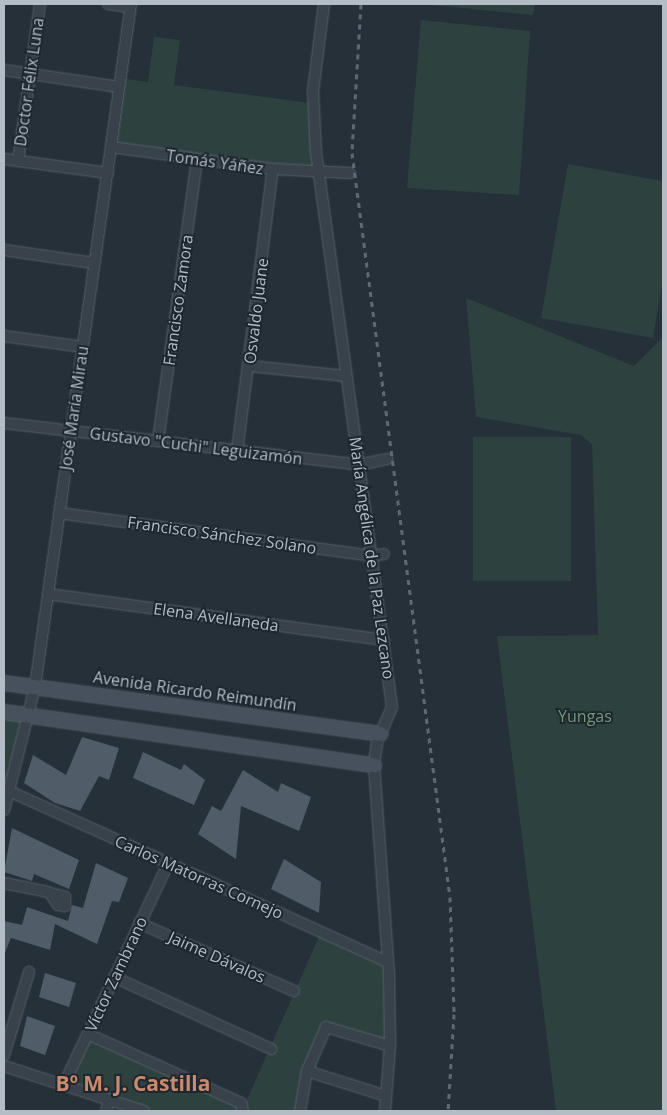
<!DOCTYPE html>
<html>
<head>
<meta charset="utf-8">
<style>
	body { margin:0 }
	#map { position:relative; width:667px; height:1115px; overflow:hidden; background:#253039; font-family:"Open Sans",sans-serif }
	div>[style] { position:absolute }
	.green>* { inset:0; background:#2d413f }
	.building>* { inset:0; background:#505c68 }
	.roads { filter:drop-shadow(0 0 1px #576068) drop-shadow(0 0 1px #576068) }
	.street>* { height:10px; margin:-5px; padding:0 5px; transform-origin:5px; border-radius:5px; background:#39424a }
	.secondary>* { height:14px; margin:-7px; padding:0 7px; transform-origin:7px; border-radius:7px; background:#47515d }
	.rail>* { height:3px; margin-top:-1.5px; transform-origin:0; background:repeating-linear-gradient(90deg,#5f6974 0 5px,transparent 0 10px) }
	span { translate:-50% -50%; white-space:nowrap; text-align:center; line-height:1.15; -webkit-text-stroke:4px #1e272f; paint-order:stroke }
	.street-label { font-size:16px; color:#b4bdc6 }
	.park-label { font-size:16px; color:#749979 }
	.district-label { font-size:21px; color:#ca8a6b; font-weight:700 }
	.frame { position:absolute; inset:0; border:5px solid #b4bdc6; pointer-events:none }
</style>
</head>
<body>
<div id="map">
	<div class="green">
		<div style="clip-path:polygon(422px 4px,535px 4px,533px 15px)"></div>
		<div style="clip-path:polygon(421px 20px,530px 31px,519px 195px,407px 188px)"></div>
		<div style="clip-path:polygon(154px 37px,180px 40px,174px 85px,310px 103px,315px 171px,111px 147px,120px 78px,148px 82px)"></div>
		<div style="clip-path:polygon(568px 164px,663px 181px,663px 279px,653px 338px,541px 318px)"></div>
		<div style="clip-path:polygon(466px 298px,634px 366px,663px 337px,663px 1111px,556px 1111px,497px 636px,598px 635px,592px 444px,581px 435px,476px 417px)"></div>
		<div style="clip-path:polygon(473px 437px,571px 437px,571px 581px,473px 581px)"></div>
		<div style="clip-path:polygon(4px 712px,30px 716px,4px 801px)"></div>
		<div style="clip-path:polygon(321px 932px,388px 962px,390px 1046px,326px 1027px,300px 1111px,147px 1111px,64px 1084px,88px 1034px,241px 1103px,242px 1111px)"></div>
	</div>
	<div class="building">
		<div style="clip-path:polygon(82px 737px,119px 748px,109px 780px,99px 776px,80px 811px,55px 803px,24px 783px,33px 755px,66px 775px)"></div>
		<div style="clip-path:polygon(143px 752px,181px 770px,184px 764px,205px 780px,194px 805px,133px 778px)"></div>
		<div style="clip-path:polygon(243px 770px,278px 792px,281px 783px,311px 797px,299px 831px,241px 806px,236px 859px,198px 834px,212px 806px,221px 811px)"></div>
		<div style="clip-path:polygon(12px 828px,79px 860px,69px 889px,34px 874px,32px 881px,4px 872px)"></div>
		<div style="clip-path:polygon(284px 859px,321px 882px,319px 913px,271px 889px)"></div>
		<div style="clip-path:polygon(96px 863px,128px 878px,119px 902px,112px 901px,97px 944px,55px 924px,50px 950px,11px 938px,4px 955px,4px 921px,22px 925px,27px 907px,68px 921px,72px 905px,83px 908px)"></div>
		<div style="clip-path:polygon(45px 973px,76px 983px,69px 1007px,39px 997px)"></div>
		<div style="clip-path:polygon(27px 1016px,55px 1026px,45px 1055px,20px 1046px)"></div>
	</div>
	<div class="roads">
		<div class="street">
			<div style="left:108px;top:4px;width:22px;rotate:8deg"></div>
			<div style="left:324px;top:4px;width:88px;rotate:97.2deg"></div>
			<div style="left:313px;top:91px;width:61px;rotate:87.2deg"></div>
			<div style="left:316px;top:152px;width:560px;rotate:82.2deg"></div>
			<div style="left:392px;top:707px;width:39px;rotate:113deg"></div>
			<div style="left:377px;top:743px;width:22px;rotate:98deg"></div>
			<div style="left:374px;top:765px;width:209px;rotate:85.9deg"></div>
			<div style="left:389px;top:973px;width:73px;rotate:89.2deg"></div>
			<div style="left:390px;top:1046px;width:65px;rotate:94.4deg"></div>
			<div style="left:4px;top:70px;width:116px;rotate:8.4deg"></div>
			<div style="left:111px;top:147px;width:163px;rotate:7.7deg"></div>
			<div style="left:273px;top:169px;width:77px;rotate:3deg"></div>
			<div style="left:4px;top:159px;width:105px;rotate:7.7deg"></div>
			<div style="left:18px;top:161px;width:159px;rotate:-82deg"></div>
			<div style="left:4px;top:250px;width:91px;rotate:8.2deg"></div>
			<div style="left:4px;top:336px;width:80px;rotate:7.9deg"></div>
			<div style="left:250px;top:366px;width:96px;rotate:6deg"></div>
			<div style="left:4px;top:423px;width:357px;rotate:6.7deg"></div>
			<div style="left:359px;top:465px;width:29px;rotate:-12deg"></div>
			<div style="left:158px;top:441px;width:284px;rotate:-82.1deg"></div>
			<div style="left:237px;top:452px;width:285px;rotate:-82.8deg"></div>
			<div style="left:59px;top:513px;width:316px;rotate:7.8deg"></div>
			<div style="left:372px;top:556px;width:12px;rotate:-9deg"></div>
			<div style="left:48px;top:594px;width:339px;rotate:7.8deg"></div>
			<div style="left:9px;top:791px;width:416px;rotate:24.3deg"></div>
			<div style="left:4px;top:810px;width:127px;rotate:-75.9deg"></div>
			<div style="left:35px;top:687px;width:690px;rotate:-82deg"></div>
			<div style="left:4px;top:883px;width:41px;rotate:11.3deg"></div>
			<div style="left:44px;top:891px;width:6px;rotate:18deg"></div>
			<div style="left:50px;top:893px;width:16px;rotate:15deg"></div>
			<div style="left:65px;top:897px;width:9px;rotate:90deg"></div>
			<div style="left:65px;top:906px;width:7px;rotate:-172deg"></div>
			<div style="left:58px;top:905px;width:14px;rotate:-124deg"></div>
			<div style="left:139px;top:923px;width:169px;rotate:23.7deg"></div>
			<div style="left:114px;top:977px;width:173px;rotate:24.6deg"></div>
			<div style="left:88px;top:1034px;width:168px;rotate:24.3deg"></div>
			<div style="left:241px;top:1103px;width:8px;rotate:76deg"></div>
			<div style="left:4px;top:1055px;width:87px;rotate:-73.2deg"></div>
			<div style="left:4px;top:1066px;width:147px;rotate:17.8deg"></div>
			<div style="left:307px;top:1071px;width:83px;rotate:17.6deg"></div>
			<div style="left:64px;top:1084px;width:243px;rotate:-64.7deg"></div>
			<div style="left:106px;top:1111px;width:11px;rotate:-75deg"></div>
			<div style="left:300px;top:1111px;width:41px;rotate:-80.1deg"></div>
			<div style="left:307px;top:1071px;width:48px;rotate:-66.6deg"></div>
			<div style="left:326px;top:1027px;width:67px;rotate:16.5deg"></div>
		</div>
		<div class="secondary">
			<div style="left:4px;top:683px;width:380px;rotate:7.7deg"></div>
			<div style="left:4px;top:712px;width:374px;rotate:8.2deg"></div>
		</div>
	</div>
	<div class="rail">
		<div style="left:361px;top:4px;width:149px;rotate:93.5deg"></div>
		<div style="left:352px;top:153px;width:750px;rotate:82.5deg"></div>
		<div style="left:450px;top:897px;width:117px;rotate:88deg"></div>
		<div style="left:454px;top:1014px;width:97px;rotate:93.5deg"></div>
	</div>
	<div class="street-label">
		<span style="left:29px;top:82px;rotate:-82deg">Doctor Félix Luna</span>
		<span style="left:215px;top:162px;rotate:8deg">Tomás Yáñez</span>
		<span style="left:178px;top:300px;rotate:-82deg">Francisco Zamora</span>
		<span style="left:256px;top:311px;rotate:-83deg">Osvaldo Juane</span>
		<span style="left:74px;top:408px;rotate:-82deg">José María Mirau</span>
		<span style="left:196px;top:446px;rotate:7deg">Gustavo "Cuchi" Leguizamón</span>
		<span style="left:222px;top:535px;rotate:8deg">Francisco Sánchez Solano</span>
		<span style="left:372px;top:558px;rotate:82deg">María Angélica de la Paz Lezcano</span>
		<span style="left:216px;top:617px;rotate:8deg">Elena Avellaneda</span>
		<span style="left:195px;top:691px;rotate:8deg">Avenida Ricardo Reimundín</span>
		<span style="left:199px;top:877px;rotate:24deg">Carlos Matorras Cornejo</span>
		<span style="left:217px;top:957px;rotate:24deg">Jaime Dávalos</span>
		<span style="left:116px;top:974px;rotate:-65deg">Víctor Zambrano</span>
	</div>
	<div class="park-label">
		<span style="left:585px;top:716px">Yungas</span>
	</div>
	<div class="district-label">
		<span style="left:133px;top:1083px">Bº M. J. Castilla</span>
	</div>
	<div class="frame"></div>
</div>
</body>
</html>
